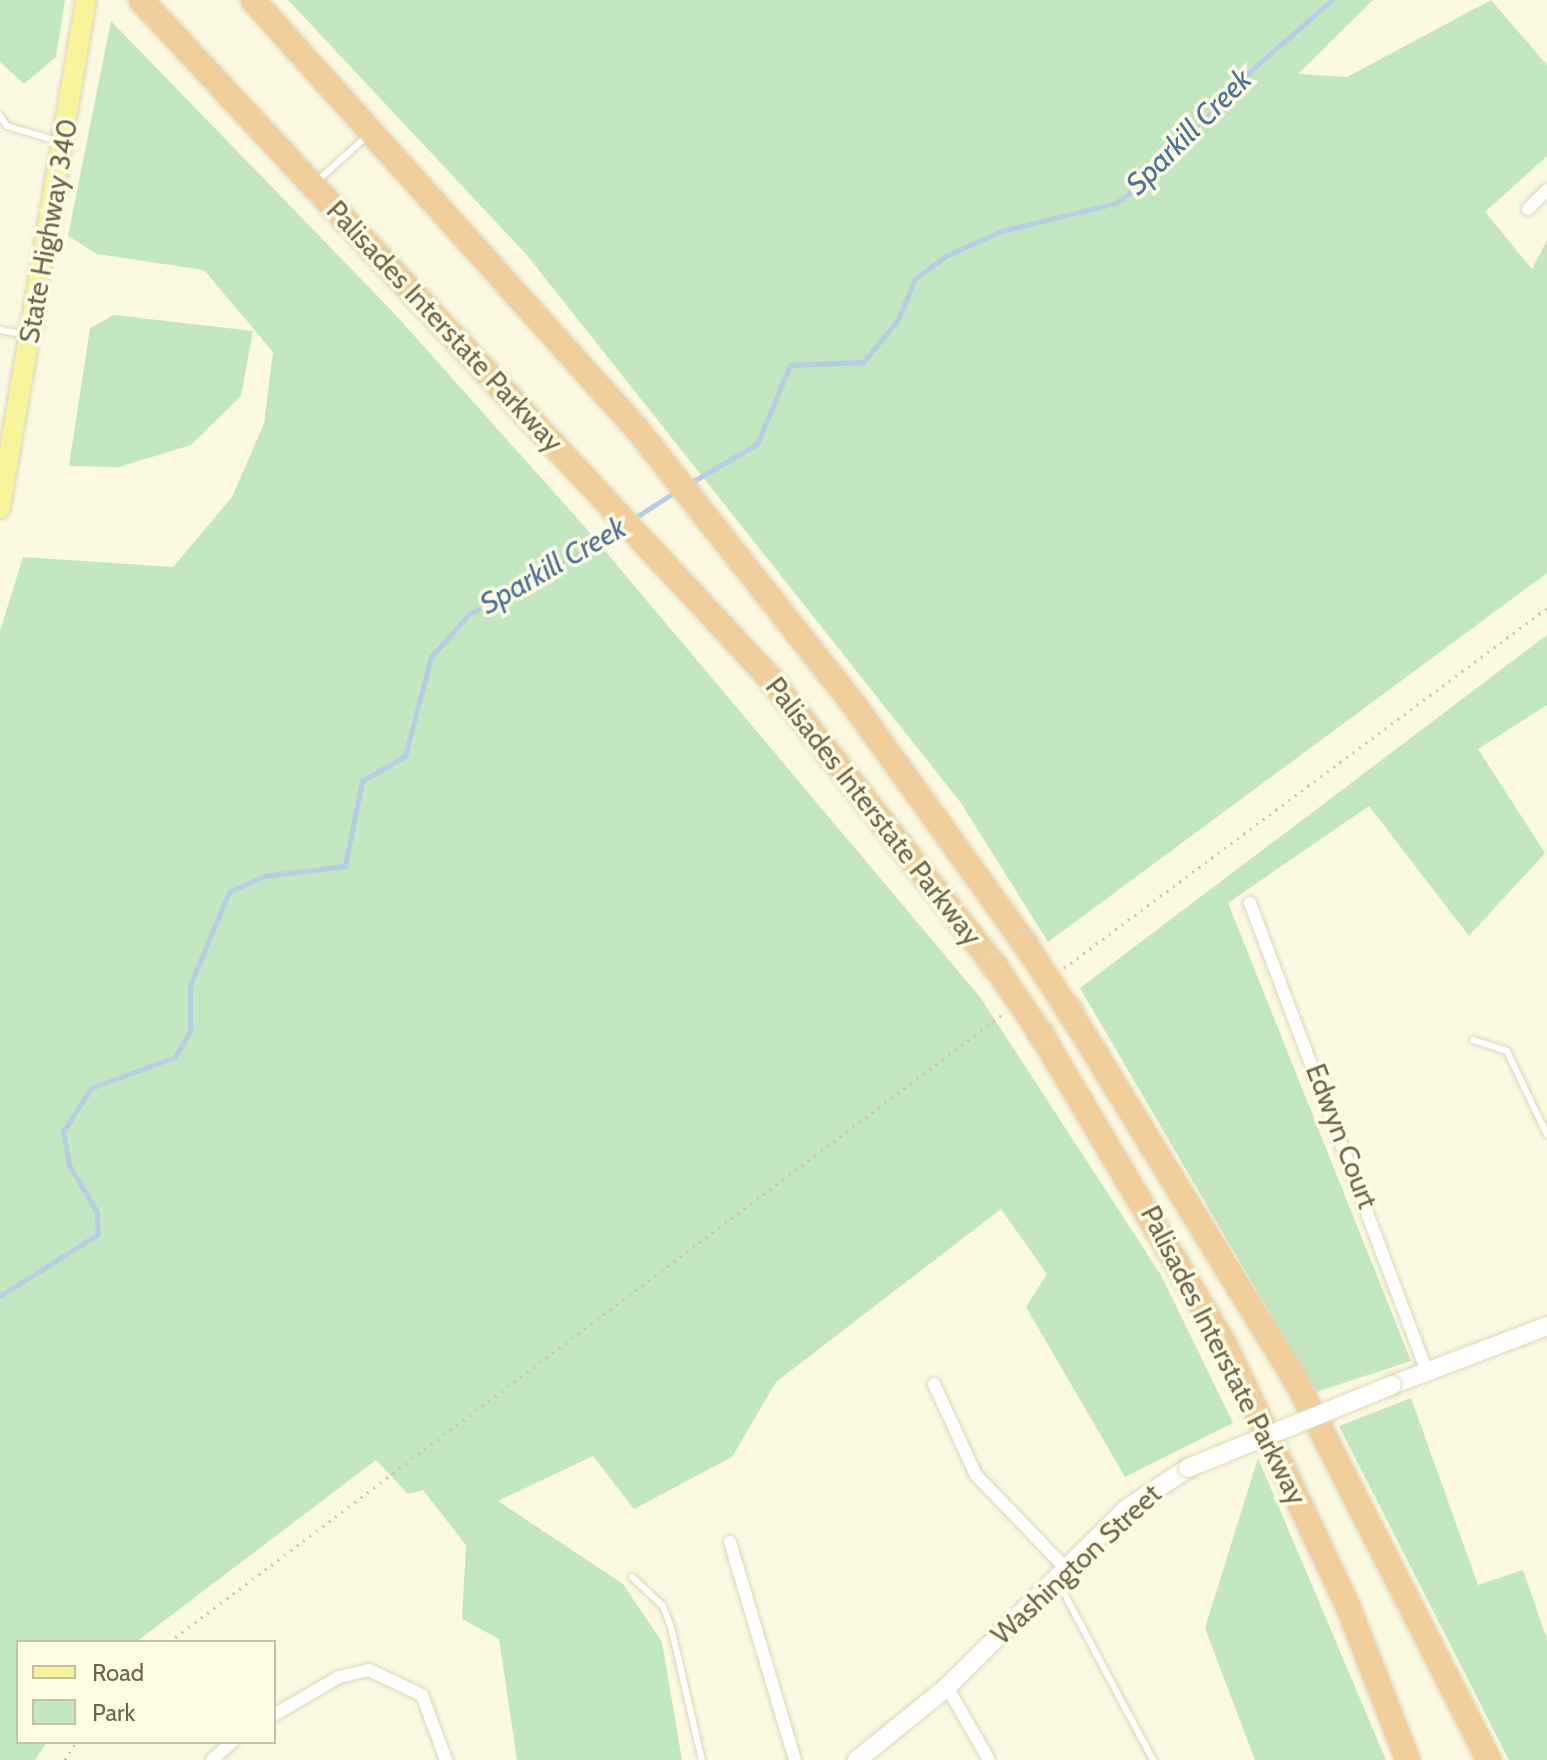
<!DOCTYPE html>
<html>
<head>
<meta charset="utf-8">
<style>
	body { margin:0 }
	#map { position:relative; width:1547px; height:1760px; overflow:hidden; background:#fbf9e1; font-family:Cabin,sans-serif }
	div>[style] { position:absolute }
	.green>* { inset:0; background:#c3e7c0 }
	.stream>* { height:5px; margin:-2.5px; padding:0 2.5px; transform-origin:2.5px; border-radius:2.5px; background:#b7cde3 }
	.path>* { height:3px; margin-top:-1.5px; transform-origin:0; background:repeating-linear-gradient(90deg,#d3c49d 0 2px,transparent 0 8px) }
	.roads { filter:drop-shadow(0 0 2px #dbd6bb) drop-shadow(0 0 2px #dbd6bb) }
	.service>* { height:6px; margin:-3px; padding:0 3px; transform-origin:3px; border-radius:3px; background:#fff }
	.minor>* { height:12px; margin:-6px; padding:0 6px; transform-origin:6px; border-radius:6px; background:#fff }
	.secondary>* { height:18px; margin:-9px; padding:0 9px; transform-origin:9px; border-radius:9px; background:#fff }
	.primary>* { height:20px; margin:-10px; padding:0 10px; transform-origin:10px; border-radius:10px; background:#f7f49b }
	.motorway>* { height:24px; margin:-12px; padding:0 12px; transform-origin:12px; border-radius:12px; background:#f2cf9a }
	.bridges { filter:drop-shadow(0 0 2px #e0d8b9) drop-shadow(0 0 2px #e0d8b9) }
	.secondary-bridge>* { height:18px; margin:-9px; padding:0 9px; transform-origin:9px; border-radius:9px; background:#fff }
	.motorway-bridge>* { height:24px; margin:-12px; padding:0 12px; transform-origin:12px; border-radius:12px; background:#f2cf9a }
	span { translate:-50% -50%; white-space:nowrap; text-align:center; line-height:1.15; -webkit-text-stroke:7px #fefde6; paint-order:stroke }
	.street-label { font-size:28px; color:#706449 }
	.water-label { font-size:30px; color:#4d7197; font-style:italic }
	.legend { position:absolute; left:16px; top:1640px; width:260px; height:104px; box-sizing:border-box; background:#fefde6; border:2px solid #c5c0a7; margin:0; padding:10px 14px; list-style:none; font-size:24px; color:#706449 }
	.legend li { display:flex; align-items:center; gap:16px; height:40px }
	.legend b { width:40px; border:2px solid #c5c0a7 }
</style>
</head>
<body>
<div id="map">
	<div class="green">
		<div style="clip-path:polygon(0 0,65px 0,56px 57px,24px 84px,0 62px)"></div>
		<div style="clip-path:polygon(288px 0,1373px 0,1298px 74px,1347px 77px,1491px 0,1547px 65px,1547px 156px,1485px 212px,1532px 269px,1547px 240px,1547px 573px,1048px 942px,961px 803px,526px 254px)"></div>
		<div style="clip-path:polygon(111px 21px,393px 312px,585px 527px,980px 997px,1161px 1275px,1233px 1423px,1125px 1477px,1026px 1307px,1047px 1274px,1001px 1209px,776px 1382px,732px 1457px,634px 1509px,593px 1456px,498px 1501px,623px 1584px,662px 1642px,682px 1760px,517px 1760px,499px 1639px,462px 1619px,466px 1545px,423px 1490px,408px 1494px,376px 1460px,136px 1642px,18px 1642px,18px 1742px,47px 1742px,35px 1760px,0 1760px,0 631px,23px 557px,173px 567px,232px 497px,264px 424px,273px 352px,204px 270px,97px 254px,68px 236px)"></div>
		<div style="clip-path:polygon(114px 315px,253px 331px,241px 396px,191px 445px,119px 467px,69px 466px,90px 328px)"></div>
		<div style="clip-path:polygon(1547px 635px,1547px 705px,1478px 749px,1545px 853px,1469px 936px,1369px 806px,1228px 903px,1411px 1361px,1316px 1392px,1080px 988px)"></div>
		<div style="clip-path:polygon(1411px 1398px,1478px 1585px,1523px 1570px,1547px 1639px,1547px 1760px,1509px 1760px,1339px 1426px)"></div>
		<div style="clip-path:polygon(1258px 1458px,1386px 1760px,1255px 1760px,1205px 1628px)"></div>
	</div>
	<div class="stream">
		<div style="left:690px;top:483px;width:78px;rotate:-30.2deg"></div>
		<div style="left:757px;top:444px;width:86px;rotate:-67.3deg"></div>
		<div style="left:790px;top:365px;width:73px;rotate:-2.4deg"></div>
		<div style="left:863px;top:362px;width:53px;rotate:-50.3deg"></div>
		<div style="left:897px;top:321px;width:46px;rotate:-66.8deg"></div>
		<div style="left:915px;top:279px;width:38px;rotate:-37deg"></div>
		<div style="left:945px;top:256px;width:62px;rotate:-23.7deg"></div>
		<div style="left:1002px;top:231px;width:117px;rotate:-13.8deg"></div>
		<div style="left:1116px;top:203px;width:43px;rotate:-35.5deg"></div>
		<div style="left:1151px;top:178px;width:144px;rotate:-47.2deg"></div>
		<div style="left:1249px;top:72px;width:110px;rotate:-40.9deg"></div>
		<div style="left:633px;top:519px;width:54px;rotate:-32.8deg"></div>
		<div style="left:0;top:1296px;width:116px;rotate:-32.3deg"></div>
		<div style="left:98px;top:1234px;width:22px;rotate:-93deg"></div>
		<div style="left:97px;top:1212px;width:55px;rotate:-120.8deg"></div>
		<div style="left:69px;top:1165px;width:34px;rotate:-100deg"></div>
		<div style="left:63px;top:1132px;width:52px;rotate:-57.5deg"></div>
		<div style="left:91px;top:1088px;width:90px;rotate:-20.3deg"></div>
		<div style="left:175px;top:1057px;width:30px;rotate:-60deg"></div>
		<div style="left:190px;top:1031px;width:46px;rotate:-90deg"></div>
		<div style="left:190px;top:985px;width:101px;rotate:-67.2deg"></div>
		<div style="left:229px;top:892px;width:38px;rotate:-25deg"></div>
		<div style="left:264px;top:876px;width:82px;rotate:-7deg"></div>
		<div style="left:345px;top:866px;width:87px;rotate:-78.7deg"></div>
		<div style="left:362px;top:781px;width:50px;rotate:-30.2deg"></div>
		<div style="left:405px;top:756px;width:102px;rotate:-75.3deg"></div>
		<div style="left:431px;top:657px;width:59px;rotate:-48.4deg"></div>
		<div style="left:470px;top:613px;width:48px;rotate:-22.2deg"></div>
		<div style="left:514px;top:595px;width:127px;rotate:-32.4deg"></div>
	</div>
	<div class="path">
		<div style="left:1064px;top:968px;width:602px;rotate:-36.7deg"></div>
		<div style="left:169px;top:1642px;width:1044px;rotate:-36.98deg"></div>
		<div style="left:65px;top:1760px;width:21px;rotate:-59deg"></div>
	</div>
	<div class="roads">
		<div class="service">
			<div style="left:0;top:116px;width:12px;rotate:55deg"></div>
			<div style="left:7px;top:126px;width:52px;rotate:16.7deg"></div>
			<div style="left:316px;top:182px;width:69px;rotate:-42deg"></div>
			<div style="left:0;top:330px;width:27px;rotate:10deg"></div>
			<div style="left:1473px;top:1040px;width:36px;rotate:18deg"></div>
			<div style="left:1507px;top:1051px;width:93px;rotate:64.5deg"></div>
			<div style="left:632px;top:1577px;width:42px;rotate:43.1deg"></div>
			<div style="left:663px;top:1606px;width:22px;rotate:69deg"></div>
			<div style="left:671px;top:1627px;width:137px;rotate:76.9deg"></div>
			<div style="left:1058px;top:1582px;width:202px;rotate:61.9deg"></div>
		</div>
		<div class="minor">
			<div style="left:1528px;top:209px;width:27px;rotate:-45deg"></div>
			<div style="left:1250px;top:903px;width:501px;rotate:69.32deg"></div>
			<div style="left:934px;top:1384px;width:100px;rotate:65.2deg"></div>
			<div style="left:976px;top:1475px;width:130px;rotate:46.2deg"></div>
			<div style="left:730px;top:1542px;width:227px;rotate:73.4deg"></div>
			<div style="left:947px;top:1687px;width:84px;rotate:60.1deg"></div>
			<div style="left:274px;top:1715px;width:75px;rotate:-30.3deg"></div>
			<div style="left:339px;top:1677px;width:31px;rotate:-13deg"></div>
			<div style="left:369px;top:1670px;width:59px;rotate:25.3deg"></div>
			<div style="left:422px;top:1695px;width:69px;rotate:69.7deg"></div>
			<div style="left:212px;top:1760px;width:27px;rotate:-42deg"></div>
		</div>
		<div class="secondary">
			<div style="left:1392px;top:1385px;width:166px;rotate:-20.8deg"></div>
			<div style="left:857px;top:1760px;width:116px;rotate:-39deg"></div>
			<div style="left:947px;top:1687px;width:251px;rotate:-44.8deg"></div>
			<div style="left:1125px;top:1510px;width:76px;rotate:-33.7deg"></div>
		</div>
		<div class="primary">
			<div style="left:0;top:508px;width:515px;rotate:-80.39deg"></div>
		</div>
		<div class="motorway">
			<div style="left:141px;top:0;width:923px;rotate:47.15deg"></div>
			<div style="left:769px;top:677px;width:367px;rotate:52deg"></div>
			<div style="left:253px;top:0;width:576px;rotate:48.17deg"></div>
			<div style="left:637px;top:429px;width:351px;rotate:51.8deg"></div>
			<div style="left:854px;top:705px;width:294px;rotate:54.4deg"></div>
			<div style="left:1070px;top:1012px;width:433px;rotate:58.5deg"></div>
			<div style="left:1296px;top:1381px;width:425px;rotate:63deg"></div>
			<div style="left:1041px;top:1034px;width:361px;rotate:59.4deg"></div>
			<div style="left:1225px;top:1345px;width:292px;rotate:64.8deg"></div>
			<div style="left:1349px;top:1609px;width:162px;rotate:68.7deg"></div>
		</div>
	</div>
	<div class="bridges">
		<div class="secondary-bridge">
			<div style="left:1188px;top:1468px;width:220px;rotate:-22.1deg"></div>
		</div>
		<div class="motorway-bridge">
			<div style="left:1025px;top:944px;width:82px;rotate:56.5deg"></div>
			<div style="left:995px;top:966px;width:82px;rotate:55.9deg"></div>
		</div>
	</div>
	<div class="street-label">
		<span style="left:48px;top:231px;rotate:-80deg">State Highway 340</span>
		<span style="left:445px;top:326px;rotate:47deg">Palisades Interstate Parkway</span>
		<span style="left:874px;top:811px;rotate:52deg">Palisades Interstate Parkway</span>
		<span style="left:1342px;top:1136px;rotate:69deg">Edwyn Court</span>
		<span style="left:1224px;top:1355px;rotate:63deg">Palisades Interstate Parkway</span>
		<span style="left:1076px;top:1564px;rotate:-43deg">Washington Street</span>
	</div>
	<div class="water-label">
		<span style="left:1189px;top:132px;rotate:-45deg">Sparkill Creek</span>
		<span style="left:553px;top:566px;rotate:-30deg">Sparkill Creek</span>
	</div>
	<ul class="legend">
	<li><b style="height:10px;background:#f7f49b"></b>Road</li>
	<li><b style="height:22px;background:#c3e7c0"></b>Park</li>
	</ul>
</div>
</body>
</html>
